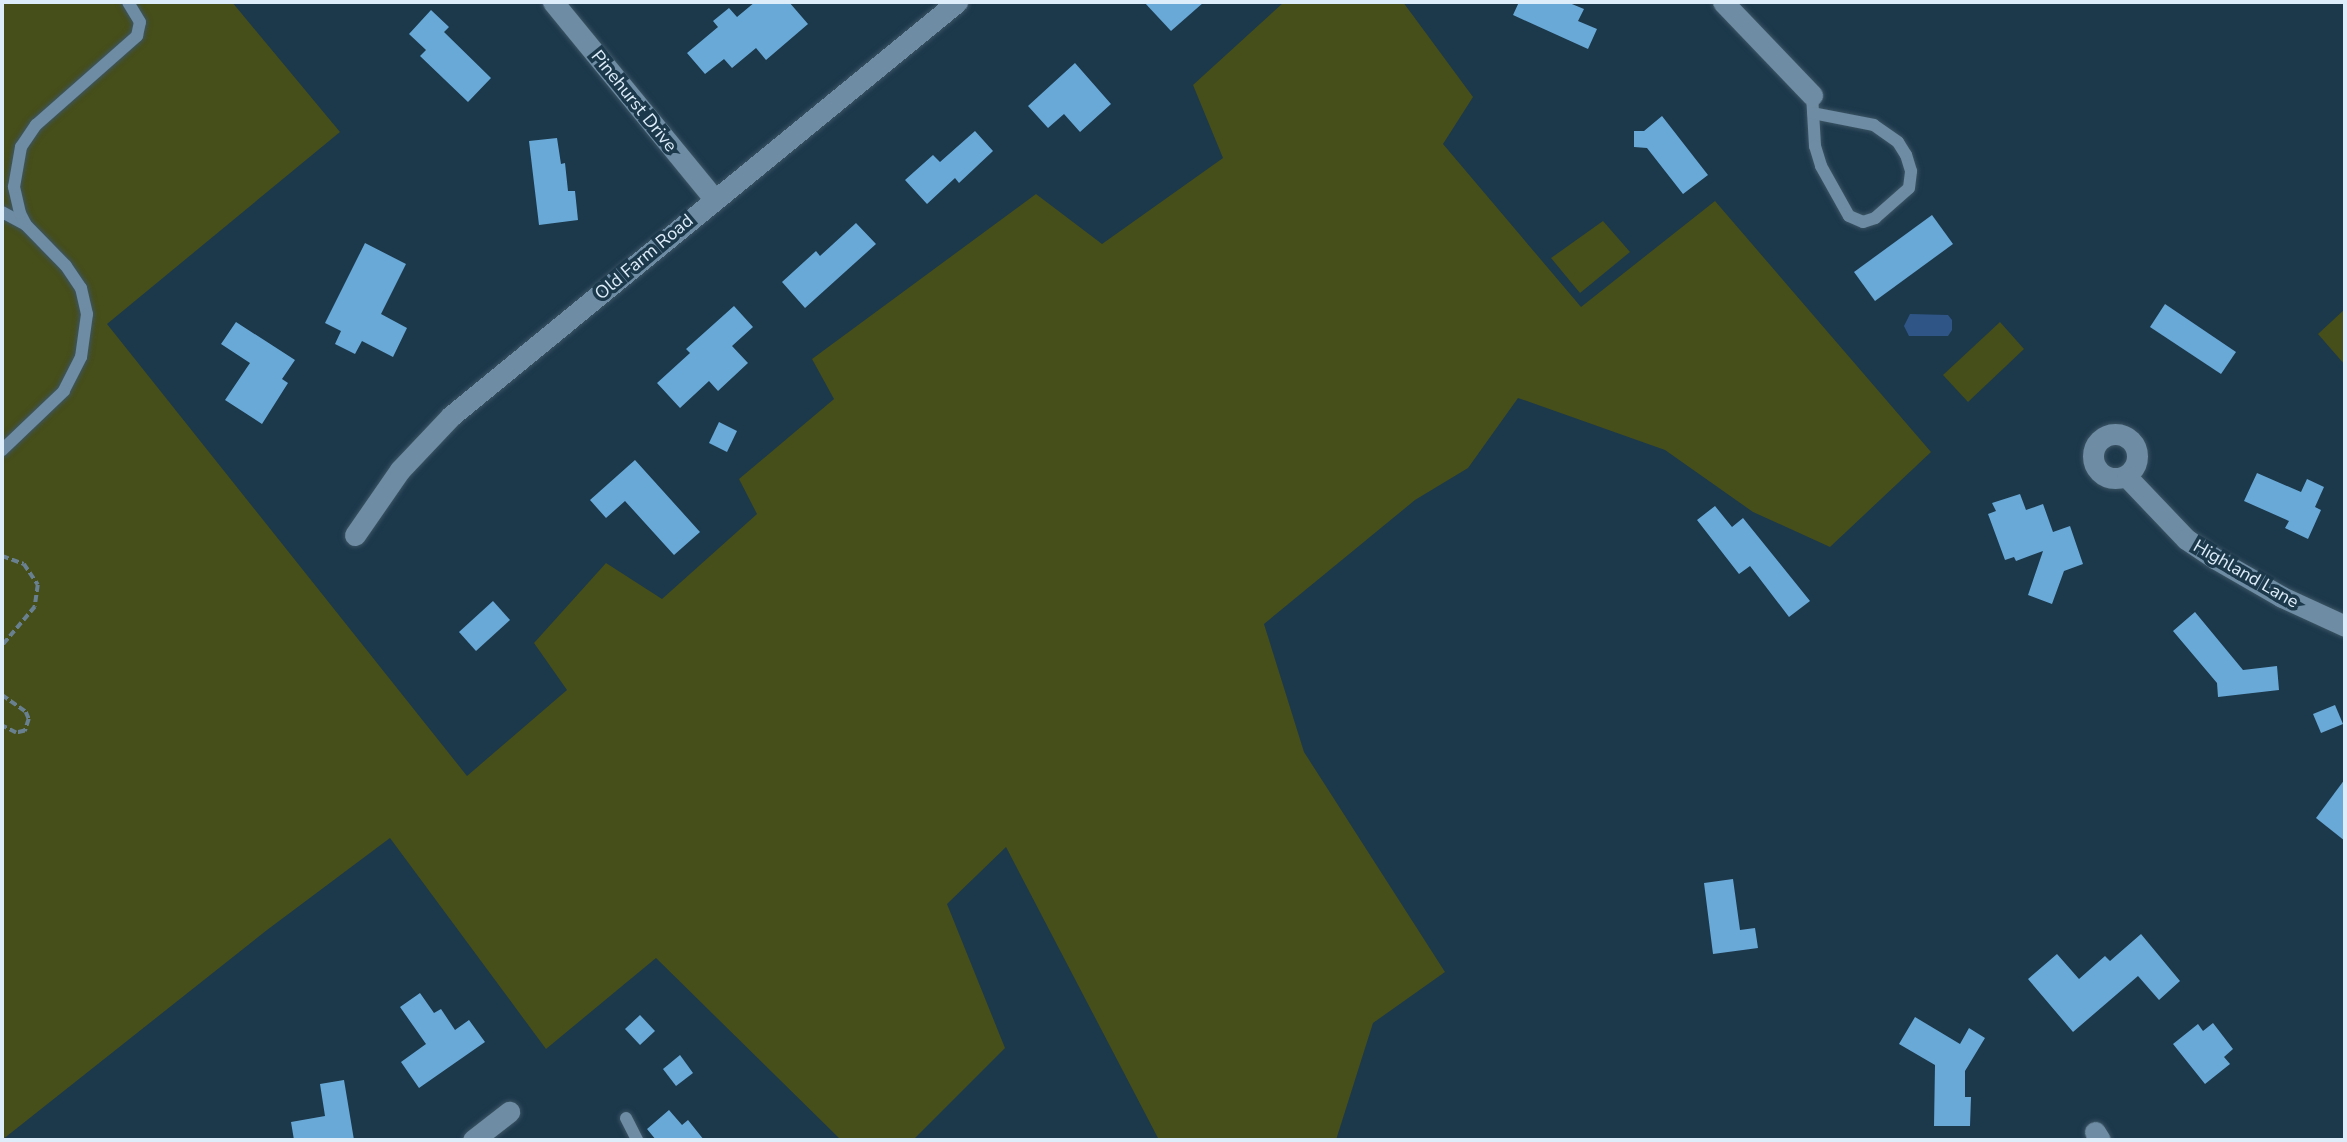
<!DOCTYPE html>
<html>
<head>
<meta charset="utf-8">
<style>
	body { margin:0 }
	#map { position:relative; width:2347px; height:1142px; overflow:hidden; background:#1c384b; font-family:"Nunito Sans",sans-serif }
	div>[style] { position:absolute }
	.green>* { inset:0; background:#464e1a }
	.water>* { inset:0; background:#2f5587 }
	.building>* { inset:0; background:#69a9d7 }
	.path>* { height:3.5px; margin-top:-1.75px; transform-origin:0; background:repeating-linear-gradient(90deg,#688090 0 7px,transparent 0 10.5px) }
	.roads { filter:drop-shadow(0 0 2px #3c5565) drop-shadow(0 0 2px #3c5565) }
	.lane>* { height:12px; margin:-6px; padding:0 6px; transform-origin:6px; border-radius:6px; background:#6e8ca3 }
	.street>* { height:21px; margin:-10.5px; padding:0 10.5px; transform-origin:10.5px; border-radius:10.5px; background:#6e8ca3 }
	.street>.ring { margin:-10.5px; padding:0; box-sizing:content-box; background:none; border:21px solid #6e8ca3; border-radius:50% }
	span { translate:-50% -50%; white-space:nowrap; text-align:center; line-height:1.15; -webkit-text-stroke:7px #1c384b; paint-order:stroke }
	.street-label { font-size:18px; color:#ddedfa }
	.frame { position:absolute; inset:0; border:4px solid #ddedfa; pointer-events:none }
</style>
</head>
<body>
<div id="map">
	<div class="green">
		<div style="clip-path:polygon(2px 2px,232px 2px,340px 132px,107px 324px,467px 776px,567px 690px,534px 643px,606px 563px,662px 599px,757px 514px,739px 479px,834px 399px,812px 359px,1036px 194px,1102px 244px,1223px 158px,1193px 85px,1284px 2px,1403px 2px,1473px 97px,1443px 144px,1581px 307px,1715px 201px,1931px 452px,1830px 547px,1753px 512px,1665px 450px,1518px 398px,1468px 468px,1415px 500px,1264px 624px,1304px 752px,1445px 972px,1373px 1023px,1336px 1140px,1159px 1140px,1006px 847px,947px 904px,1005px 1048px,913px 1140px,841px 1140px,656px 958px,546px 1049px,390px 838px,267px 930px,2px 1140px)"></div>
		<div style="clip-path:polygon(1603px 221px,1630px 252px,1580px 293px,1551px 258px)"></div>
		<div style="clip-path:polygon(2345px 309px,2345px 365px,2318px 334px)"></div>
		<div style="clip-path:polygon(2000px 322px,2024px 349px,1968px 402px,1943px 375px)"></div>
	</div>
	<div class="water">
		<div style="clip-path:polygon(1910px 314px,1948px 315px,1952px 320px,1952px 330px,1948px 336px,1909px 336px,1904px 326px)"></div>
	</div>
	<div class="building">
		<div style="clip-path:polygon(755px 2px,789px 2px,808px 24px,766px 60px,756px 48px,732px 68px,724px 59px,705px 74px,687px 53px,718px 27px,713px 21px,729px 8px,737px 17px)"></div>
		<div style="clip-path:polygon(1144px 2px,1204px 2px,1171px 31px)"></div>
		<div style="clip-path:polygon(1519px 2px,1567px 2px,1584px 9px,1578px 21px,1597px 29px,1588px 49px,1513px 15px)"></div>
		<div style="clip-path:polygon(431px 10px,449px 27px,444px 32px,491px 78px,468px 102px,420px 56px,426px 50px,409px 34px)"></div>
		<div style="clip-path:polygon(1075px 63px,1111px 104px,1080px 132px,1064px 114px,1048px 128px,1028px 106px)"></div>
		<div style="clip-path:polygon(1662px 116px,1708px 175px,1683px 194px,1647px 148px,1634px 147px,1634px 131px,1644px 131px)"></div>
		<div style="clip-path:polygon(975px 131px,993px 151px,959px 183px,955px 178px,927px 204px,905px 180px,933px 155px,940px 162px)"></div>
		<div style="clip-path:polygon(557px 138px,561px 164px,565px 163px,568px 191px,575px 191px,578px 220px,539px 225px,529px 141px)"></div>
		<div style="clip-path:polygon(1932px 215px,1953px 244px,1875px 301px,1854px 272px)"></div>
		<div style="clip-path:polygon(856px 223px,876px 244px,805px 308px,782px 282px,816px 251px,820px 256px)"></div>
		<div style="clip-path:polygon(365px 243px,406px 264px,381px 314px,407px 328px,393px 357px,362px 341px,355px 354px,335px 344px,341px 331px,325px 323px)"></div>
		<div style="clip-path:polygon(2165px 304px,2236px 352px,2221px 374px,2150px 327px)"></div>
		<div style="clip-path:polygon(734px 306px,753px 327px,732px 346px,748px 363px,718px 391px,709px 381px,680px 408px,657px 383px,690px 353px,686px 349px)"></div>
		<div style="clip-path:polygon(236px 322px,295px 360px,282px 379px,288px 383px,262px 424px,225px 400px,250px 363px,221px 344px)"></div>
		<div style="clip-path:polygon(719px 422px,737px 431px,727px 452px,709px 443px)"></div>
		<div style="clip-path:polygon(635px 460px,700px 532px,674px 555px,625px 501px,606px 518px,590px 500px)"></div>
		<div style="clip-path:polygon(2257px 473px,2301px 492px,2307px 479px,2324px 487px,2315px 507px,2321px 510px,2308px 539px,2285px 528px,2289px 521px,2244px 501px)"></div>
		<div style="clip-path:polygon(2020px 494px,2026px 510px,2043px 504px,2053px 532px,2070px 526px,2083px 564px,2064px 571px,2052px 604px,2028px 595px,2043px 551px,2016px 561px,2014px 557px,2005px 560px,1988px 514px,1996px 511px,1992px 503px)"></div>
		<div style="clip-path:polygon(1715px 506px,1732px 527px,1743px 518px,1810px 601px,1789px 617px,1750px 566px,1739px 574px,1697px 520px)"></div>
		<div style="clip-path:polygon(493px 601px,510px 620px,476px 651px,459px 632px)"></div>
		<div style="clip-path:polygon(2195px 612px,2243px 670px,2277px 666px,2279px 690px,2218px 697px,2217px 683px,2173px 631px)"></div>
		<div style="clip-path:polygon(2335px 705px,2343px 724px,2321px 733px,2313px 714px)"></div>
		<div style="clip-path:polygon(2345px 779px,2345px 841px,2316px 818px)"></div>
		<div style="clip-path:polygon(1733px 879px,1740px 930px,1755px 928px,1758px 948px,1713px 954px,1704px 883px)"></div>
		<div style="clip-path:polygon(2141px 934px,2180px 981px,2159px 1000px,2138px 976px,2073px 1032px,2028px 979px,2057px 954px,2079px 979px,2105px 956px,2110px 961px)"></div>
		<div style="clip-path:polygon(420px 993px,434px 1013px,441px 1009px,455px 1030px,469px 1020px,485px 1042px,419px 1088px,401px 1062px,426px 1044px,400px 1007px)"></div>
		<div style="clip-path:polygon(640px 1015px,655px 1031px,640px 1045px,625px 1029px)"></div>
		<div style="clip-path:polygon(1915px 1017px,1960px 1044px,1969px 1028px,1985px 1038px,1965px 1071px,1965px 1097px,1971px 1097px,1970px 1126px,1934px 1126px,1935px 1065px,1899px 1044px)"></div>
		<div style="clip-path:polygon(2213px 1023px,2233px 1049px,2224px 1057px,2230px 1064px,2205px 1084px,2173px 1044px,2198px 1024px,2203px 1031px)"></div>
		<div style="clip-path:polygon(680px 1055px,693px 1073px,676px 1086px,663px 1069px)"></div>
		<div style="clip-path:polygon(344px 1080px,354px 1140px,294px 1140px,291px 1122px,325px 1116px,320px 1084px)"></div>
		<div style="clip-path:polygon(669px 1110px,682px 1125px,688px 1120px,704px 1140px,656px 1140px,647px 1129px)"></div>
	</div>
	<div class="path">
		<div style="left:2px;top:556px;width:23px;rotate:20deg"></div>
		<div style="left:24px;top:564px;width:25px;rotate:56deg"></div>
		<div style="left:38px;top:585px;width:22px;rotate:98deg"></div>
		<div style="left:35px;top:607px;width:51px;rotate:130.2deg"></div>
		<div style="left:2px;top:695px;width:29px;rotate:35deg"></div>
		<div style="left:26px;top:712px;width:8px;rotate:67deg"></div>
		<div style="left:29px;top:719px;width:13px;rotate:108deg"></div>
		<div style="left:25px;top:731px;width:9px;rotate:167deg"></div>
		<div style="left:16px;top:733px;width:16px;rotate:-153deg"></div>
	</div>
	<div class="roads">
		<div class="lane">
			<div style="left:1812px;top:95px;width:51px;rotate:86.6deg"></div>
			<div style="left:1815px;top:146px;width:21px;rotate:73deg"></div>
			<div style="left:1821px;top:166px;width:57px;rotate:60.8deg"></div>
			<div style="left:1849px;top:216px;width:15px;rotate:23deg"></div>
			<div style="left:1863px;top:222px;width:13px;rotate:-18deg"></div>
			<div style="left:1875px;top:218px;width:45px;rotate:-41.4deg"></div>
			<div style="left:1909px;top:188px;width:17px;rotate:-83deg"></div>
			<div style="left:1911px;top:171px;width:17px;rotate:-107deg"></div>
			<div style="left:1906px;top:155px;width:15px;rotate:-122deg"></div>
			<div style="left:1898px;top:142px;width:29px;rotate:-145deg"></div>
			<div style="left:1874px;top:125px;width:62px;rotate:-168.9deg"></div>
			<div style="left:2px;top:212px;width:27px;rotate:28deg"></div>
			<div style="left:26px;top:225px;width:57px;rotate:45.7deg"></div>
			<div style="left:66px;top:266px;width:27px;rotate:56deg"></div>
			<div style="left:81px;top:288px;width:27px;rotate:77deg"></div>
			<div style="left:87px;top:314px;width:43px;rotate:97.9deg"></div>
			<div style="left:81px;top:357px;width:38px;rotate:117deg"></div>
			<div style="left:64px;top:391px;width:86px;rotate:136.4deg"></div>
			<div style="left:26px;top:225px;width:13px;rotate:-117deg"></div>
			<div style="left:20px;top:213px;width:27px;rotate:-103deg"></div>
			<div style="left:14px;top:187px;width:41px;rotate:-80.1deg"></div>
			<div style="left:21px;top:147px;width:27px;rotate:-56deg"></div>
			<div style="left:36px;top:125px;width:135px;rotate:-41.4deg"></div>
			<div style="left:137px;top:36px;width:14px;rotate:-78deg"></div>
			<div style="left:140px;top:22px;width:23px;rotate:-121deg"></div>
			<div style="left:626px;top:1118px;width:25px;rotate:63deg"></div>
		</div>
		<div class="street">
			<div style="left:553px;top:2px;width:254px;rotate:50.7deg"></div>
			<div style="left:1723px;top:2px;width:129px;rotate:46.3deg"></div>
			<div class="ring" style="left:2093px;top:434px;width:23px;height:23px"></div>
			<div style="left:2127px;top:477px;width:86px;rotate:46.4deg"></div>
			<div style="left:2186px;top:539px;width:36px;rotate:34deg"></div>
			<div style="left:2216px;top:559px;width:76px;rotate:29.9deg"></div>
			<div style="left:2282px;top:597px;width:69px;rotate:24.7deg"></div>
			<div style="left:355px;top:535px;width:79px;rotate:-55.3deg"></div>
			<div style="left:400px;top:470px;width:74px;rotate:-46.6deg"></div>
			<div style="left:451px;top:416px;width:654px;rotate:-39.29deg"></div>
			<div style="left:2095px;top:1132px;width:9px;rotate:58deg"></div>
			<div style="left:473px;top:1140px;width:46px;rotate:-37.9deg"></div>
		</div>
	</div>
	<div class="street-label">
		<span style="left:634px;top:101px;rotate:51deg">Pinehurst Drive</span>
		<span style="left:644px;top:257px;rotate:-40deg">Old Farm Road</span>
		<span style="left:2246px;top:574px;rotate:30deg">Highland Lane</span>
	</div>
	<div class="frame"></div>
</div>
</body>
</html>
